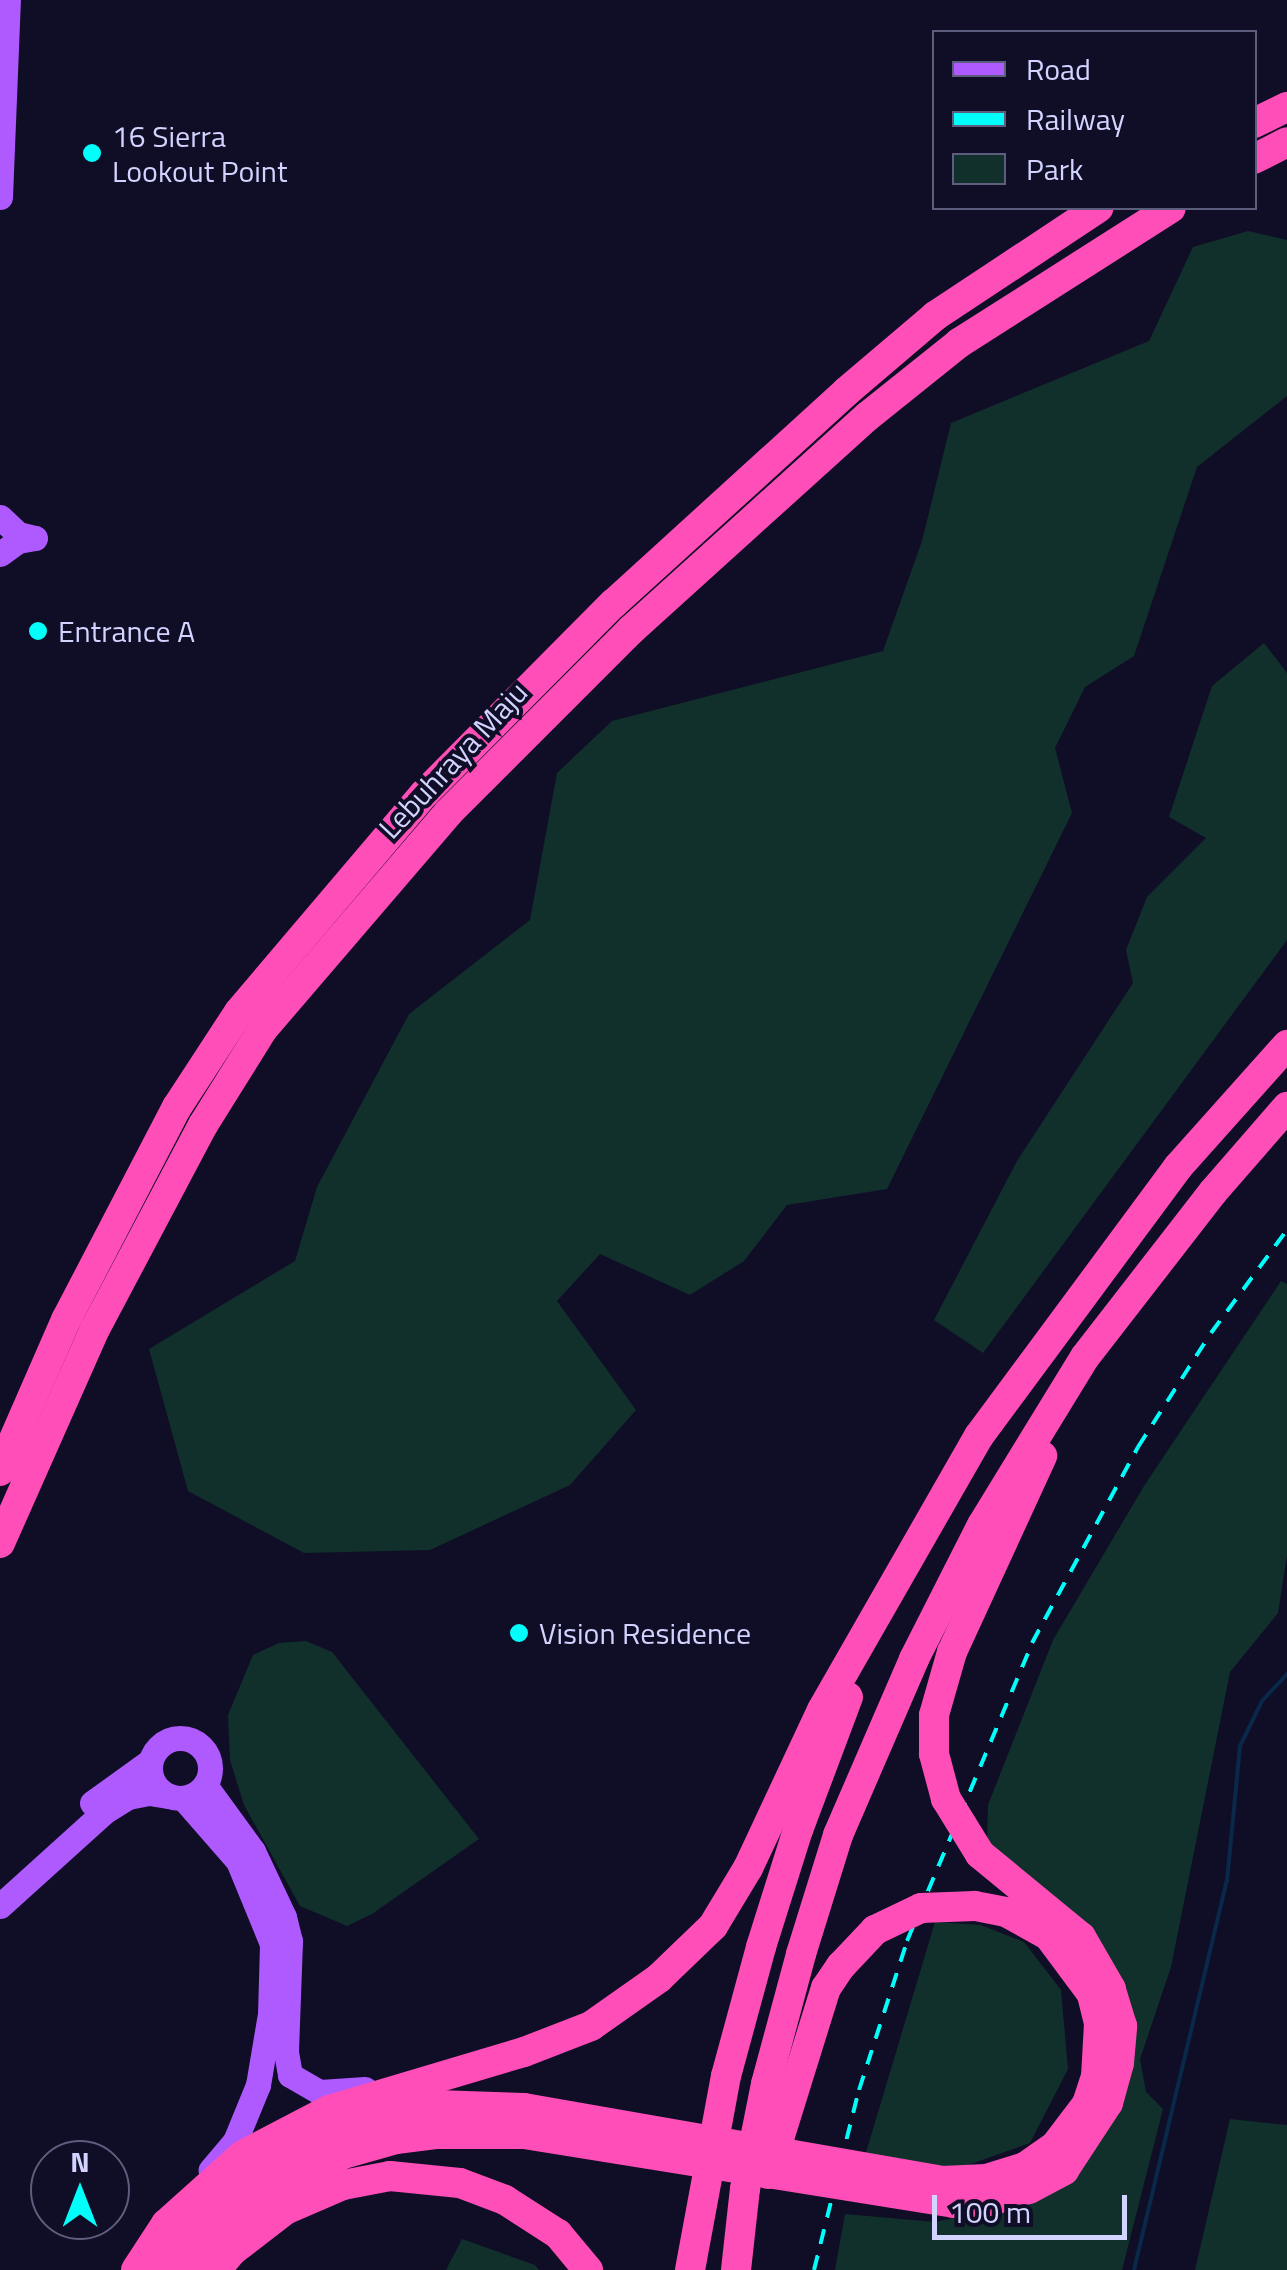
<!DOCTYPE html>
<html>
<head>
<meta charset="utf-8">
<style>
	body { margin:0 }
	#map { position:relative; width:1287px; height:2270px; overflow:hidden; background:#0f0e26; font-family:"Titillium Web",sans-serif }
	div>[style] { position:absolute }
	.green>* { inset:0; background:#11302b }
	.stream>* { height:4px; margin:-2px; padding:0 2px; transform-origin:2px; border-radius:2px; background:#0a2849 }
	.major>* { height:25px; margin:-12.5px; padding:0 12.5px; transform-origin:12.5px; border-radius:12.5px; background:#ae5aff }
	.major>.ring { margin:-12.5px; padding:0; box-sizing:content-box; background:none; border:25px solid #ae5aff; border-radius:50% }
	.highway>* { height:30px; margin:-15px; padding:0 15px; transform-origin:15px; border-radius:15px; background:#ff4eb7 }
	.rail>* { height:4px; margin-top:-2px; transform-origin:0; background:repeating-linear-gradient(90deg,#00fefa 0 15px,transparent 0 27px) }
	.highway-bridge>* { height:30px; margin:-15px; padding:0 15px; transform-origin:15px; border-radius:15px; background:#ff4eb7 }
	.dots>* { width:28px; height:28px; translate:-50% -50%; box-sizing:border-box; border:5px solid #0f0e26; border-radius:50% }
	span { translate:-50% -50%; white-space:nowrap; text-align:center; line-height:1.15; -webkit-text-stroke:8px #0f0e26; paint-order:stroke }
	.poi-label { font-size:30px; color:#d3d3ff }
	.left { translate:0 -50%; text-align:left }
	.street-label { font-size:30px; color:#d3d3ff }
	.legend { position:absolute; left:932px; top:30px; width:325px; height:180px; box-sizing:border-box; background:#0f0e26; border:2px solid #5d5d7d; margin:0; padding:12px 18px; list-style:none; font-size:30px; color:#d3d3ff }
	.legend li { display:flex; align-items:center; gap:20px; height:50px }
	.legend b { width:50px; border:2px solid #5d5d7d }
	.north { position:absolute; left:30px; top:2140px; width:100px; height:100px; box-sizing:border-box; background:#0f0e26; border:2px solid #5d5d7d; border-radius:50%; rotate:0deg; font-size:28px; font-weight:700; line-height:40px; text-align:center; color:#d3d3ff }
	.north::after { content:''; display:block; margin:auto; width:35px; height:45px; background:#00fefa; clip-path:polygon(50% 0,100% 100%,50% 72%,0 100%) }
	.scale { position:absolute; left:932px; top:2195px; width:195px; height:45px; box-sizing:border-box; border:5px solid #d3d3ff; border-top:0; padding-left:12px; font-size:30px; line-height:35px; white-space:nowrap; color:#d3d3ff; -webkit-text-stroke:8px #0f0e26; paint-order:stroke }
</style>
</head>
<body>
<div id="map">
	<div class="green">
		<div style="clip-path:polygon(1248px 231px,1287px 240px,1287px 396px,1197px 467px,1134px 656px,1085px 687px,1055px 748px,1072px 813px,887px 1189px,787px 1205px,744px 1261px,690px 1295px,600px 1254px,557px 1301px,636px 1410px,570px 1485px,430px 1550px,304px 1553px,188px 1491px,149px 1349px,295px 1261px,317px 1187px,409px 1014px,530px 920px,557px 773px,612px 721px,883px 651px,922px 541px,951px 423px,1149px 341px,1193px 247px)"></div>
		<div style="clip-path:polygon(1264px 643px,1287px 673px,1287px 940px,983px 1353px,934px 1320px,1017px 1161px,1133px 983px,1126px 950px,1147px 897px,1206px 838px,1169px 817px,1212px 686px)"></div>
		<div style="clip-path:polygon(1281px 1281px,1287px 1284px,1287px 1555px,1278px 1613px,1230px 1672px,1171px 1967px,1140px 2059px,1146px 2092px,1163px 2109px,1122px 2270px,835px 2270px,845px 2214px,935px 2222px,1014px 2205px,1129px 2042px,987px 1848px,988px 1805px,1053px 1640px,1144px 1486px)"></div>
		<div style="clip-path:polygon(306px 1641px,332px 1652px,479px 1839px,372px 1914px,347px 1926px,300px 1906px,244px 1805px,230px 1760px,228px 1715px,253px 1655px,279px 1643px)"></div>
		<div style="clip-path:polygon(935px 1922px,981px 1925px,1024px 1942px,1061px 1990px,1068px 2069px,1030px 2143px,954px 2170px,864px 2159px)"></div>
		<div style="clip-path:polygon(1230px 2119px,1287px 2125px,1287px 2270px,1195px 2270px)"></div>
		<div style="clip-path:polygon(462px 2239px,535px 2265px,539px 2270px,446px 2270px)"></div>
	</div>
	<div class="stream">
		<div style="left:1134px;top:2270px;width:400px;rotate:-76.6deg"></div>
		<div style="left:1227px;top:1881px;width:136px;rotate:-84.5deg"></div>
		<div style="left:1240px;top:1746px;width:50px;rotate:-63.9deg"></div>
		<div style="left:1262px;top:1701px;width:37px;rotate:-47deg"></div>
	</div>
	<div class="major">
		<div style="left:0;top:197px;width:197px;rotate:-87.7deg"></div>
		<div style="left:0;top:517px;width:25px;rotate:43deg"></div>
		<div style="left:18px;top:534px;width:17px;rotate:13deg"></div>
		<div style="left:35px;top:538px;width:17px;rotate:170deg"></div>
		<div style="left:18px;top:541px;width:22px;rotate:144deg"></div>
		<div class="ring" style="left:150px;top:1738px;width:35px;height:35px"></div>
		<div style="left:205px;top:1785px;width:82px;rotate:54deg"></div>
		<div style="left:253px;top:1851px;width:73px;rotate:64.8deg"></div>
		<div style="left:284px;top:1917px;width:25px;rotate:76deg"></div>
		<div style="left:290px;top:1941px;width:111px;rotate:92.1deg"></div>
		<div style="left:286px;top:2052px;width:23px;rotate:80deg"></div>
		<div style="left:290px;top:2075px;width:34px;rotate:30deg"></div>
		<div style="left:320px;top:2092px;width:45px;rotate:-3.8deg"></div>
		<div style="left:183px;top:1798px;width:84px;rotate:48.9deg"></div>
		<div style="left:238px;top:1861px;width:90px;rotate:67.7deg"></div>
		<div style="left:272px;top:1944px;width:70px;rotate:91.6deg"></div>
		<div style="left:270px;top:2014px;width:72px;rotate:99.6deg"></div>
		<div style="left:258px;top:2085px;width:61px;rotate:112.3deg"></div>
		<div style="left:235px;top:2141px;width:38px;rotate:130deg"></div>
		<div style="left:92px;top:1803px;width:72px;rotate:-35.9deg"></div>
		<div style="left:0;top:1906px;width:140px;rotate:-42.1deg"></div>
		<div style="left:104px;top:1812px;width:28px;rotate:-32deg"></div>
		<div style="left:128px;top:1797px;width:21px;rotate:-11deg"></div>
		<div style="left:149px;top:1793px;width:19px;rotate:9deg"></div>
	</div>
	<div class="highway">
		<div style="left:1254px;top:123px;width:37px;rotate:-26deg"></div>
		<div style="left:1254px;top:159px;width:37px;rotate:-27deg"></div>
		<div style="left:0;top:1471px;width:165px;rotate:-66.4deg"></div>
		<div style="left:66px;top:1320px;width:240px;rotate:-62.5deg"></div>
		<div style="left:177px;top:1107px;width:113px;rotate:-56.9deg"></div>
		<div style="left:239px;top:1012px;width:287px;rotate:-49.7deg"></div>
		<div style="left:425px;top:793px;width:267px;rotate:-45.2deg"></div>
		<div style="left:613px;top:604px;width:316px;rotate:-42.3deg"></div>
		<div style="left:847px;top:391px;width:116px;rotate:-40.4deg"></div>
		<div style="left:935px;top:316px;width:196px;rotate:-33.5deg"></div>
		<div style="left:0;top:1543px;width:234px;rotate:-66.1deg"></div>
		<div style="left:95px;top:1329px;width:231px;rotate:-62.1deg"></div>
		<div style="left:203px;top:1125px;width:113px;rotate:-58deg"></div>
		<div style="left:263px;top:1029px;width:284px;rotate:-49.4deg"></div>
		<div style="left:448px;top:813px;width:259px;rotate:-45deg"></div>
		<div style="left:631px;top:630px;width:319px;rotate:-42.1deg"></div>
		<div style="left:868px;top:416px;width:117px;rotate:-38.7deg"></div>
		<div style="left:959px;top:343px;width:251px;rotate:-32.5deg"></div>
		<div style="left:934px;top:1715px;width:66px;rotate:-74.1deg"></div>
		<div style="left:952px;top:1652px;width:216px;rotate:-65.3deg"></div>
		<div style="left:768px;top:2174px;width:195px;rotate:-72.7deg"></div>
		<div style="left:826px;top:1988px;width:27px;rotate:-56deg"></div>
		<div style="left:136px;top:2270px;width:55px;rotate:-56.9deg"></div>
		<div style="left:166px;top:2224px;width:103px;rotate:-41.9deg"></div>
		<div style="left:243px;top:2155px;width:97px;rotate:-27.6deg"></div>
		<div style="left:329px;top:2110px;width:203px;rotate:-16.6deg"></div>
		<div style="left:524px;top:2052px;width:72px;rotate:-21.2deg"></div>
		<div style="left:591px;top:2026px;width:83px;rotate:-35.2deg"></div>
		<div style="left:659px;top:1978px;width:75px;rotate:-43.9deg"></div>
		<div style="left:713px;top:1926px;width:68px;rotate:-58.9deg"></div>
		<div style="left:748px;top:1868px;width:174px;rotate:-64.9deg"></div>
		<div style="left:822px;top:1710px;width:316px;rotate:-60.2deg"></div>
		<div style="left:979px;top:1436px;width:335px;rotate:-53.5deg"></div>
		<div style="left:1178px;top:1167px;width:164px;rotate:-48.2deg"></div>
		<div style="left:162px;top:2270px;width:72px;rotate:-51.2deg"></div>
		<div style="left:207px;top:2214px;width:62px;rotate:-41.1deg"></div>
		<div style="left:254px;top:2173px;width:93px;rotate:-27.4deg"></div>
		<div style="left:337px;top:2130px;width:102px;rotate:-14.2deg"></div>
		<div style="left:436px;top:2105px;width:88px;rotate:2deg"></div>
		<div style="left:191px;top:2270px;width:84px;rotate:-45.5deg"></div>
		<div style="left:250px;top:2210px;width:109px;rotate:-31.1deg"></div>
		<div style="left:343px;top:2154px;width:55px;rotate:-15.8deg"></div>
		<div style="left:396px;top:2139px;width:40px;rotate:-7.1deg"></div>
		<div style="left:436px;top:2134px;width:88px"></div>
		<div style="left:216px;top:2270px;width:25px;rotate:-50deg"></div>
		<div style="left:232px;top:2251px;width:67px;rotate:-37.7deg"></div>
		<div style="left:285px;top:2210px;width:63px;rotate:-23.3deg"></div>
		<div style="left:343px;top:2185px;width:48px;rotate:-10.8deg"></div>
		<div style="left:390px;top:2176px;width:70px;rotate:5.7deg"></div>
		<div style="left:460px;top:2183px;width:48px;rotate:20.7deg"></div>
		<div style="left:505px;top:2200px;width:63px;rotate:32.7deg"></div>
		<div style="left:558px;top:2234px;width:47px;rotate:50.2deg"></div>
		<div style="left:690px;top:2270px;width:197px;rotate:-79.5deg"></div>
		<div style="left:726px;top:2076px;width:134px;rotate:-74.8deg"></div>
		<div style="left:761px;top:1947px;width:123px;rotate:-72.5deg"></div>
		<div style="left:798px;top:1830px;width:142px;rotate:-69.4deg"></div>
		<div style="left:736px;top:2270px;width:81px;rotate:-83.7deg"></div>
		<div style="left:745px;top:2189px;width:107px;rotate:-78.7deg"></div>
		<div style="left:766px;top:2084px;width:135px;rotate:-74.9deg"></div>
		<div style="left:801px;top:1954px;width:125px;rotate:-72.7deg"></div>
		<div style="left:838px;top:1835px;width:192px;rotate:-66.6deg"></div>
		<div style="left:914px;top:1659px;width:150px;rotate:-63.1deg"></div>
		<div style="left:982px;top:1525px;width:197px;rotate:-58.5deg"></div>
		<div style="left:1085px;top:1357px;width:209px;rotate:-52.2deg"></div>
		<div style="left:1213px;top:1192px;width:113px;rotate:-49deg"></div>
	</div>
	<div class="rail">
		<div style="left:814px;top:2270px;width:186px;rotate:-76deg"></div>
		<div style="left:859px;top:2090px;width:157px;rotate:-72.1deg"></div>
		<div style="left:907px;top:1941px;width:323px;rotate:-67.2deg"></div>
		<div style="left:1032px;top:1643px;width:223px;rotate:-61.6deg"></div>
		<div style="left:1138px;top:1447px;width:135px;rotate:-57.4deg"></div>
		<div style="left:1211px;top:1333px;width:128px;rotate:-53.6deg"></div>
	</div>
	<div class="highway-bridge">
		<div style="left:524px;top:2108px;width:424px;rotate:9.9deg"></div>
		<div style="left:942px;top:2181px;width:44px;rotate:-2.6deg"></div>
		<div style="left:986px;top:2179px;width:41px;rotate:-17.1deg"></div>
		<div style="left:1025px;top:2167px;width:37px;rotate:-35deg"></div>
		<div style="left:1055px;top:2146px;width:53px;rotate:-52.7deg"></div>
		<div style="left:1087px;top:2104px;width:28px;rotate:-72deg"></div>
		<div style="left:1096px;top:2077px;width:54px;rotate:-86.8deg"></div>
		<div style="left:1099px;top:2023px;width:30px;rotate:-104deg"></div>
		<div style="left:1092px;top:1994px;width:72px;rotate:-126.6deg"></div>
		<div style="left:1049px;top:1936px;width:49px;rotate:-150.8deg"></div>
		<div style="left:1006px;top:1912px;width:32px;rotate:-169deg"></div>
		<div style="left:975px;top:1906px;width:54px;rotate:177.9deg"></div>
		<div style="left:921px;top:1908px;width:51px;rotate:154.4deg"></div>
		<div style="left:875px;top:1930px;width:50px;rotate:133.4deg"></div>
		<div style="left:524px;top:2134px;width:436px;rotate:9.1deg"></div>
		<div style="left:954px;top:2203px;width:37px;rotate:-3deg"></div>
		<div style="left:991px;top:2201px;width:40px;rotate:-18deg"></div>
		<div style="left:1029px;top:2189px;width:40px;rotate:-28deg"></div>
		<div style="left:1064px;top:2170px;width:80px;rotate:-56.7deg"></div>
		<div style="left:1108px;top:2103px;width:41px;rotate:-74.6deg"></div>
		<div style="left:1119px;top:2063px;width:37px;rotate:-85deg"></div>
		<div style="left:1122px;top:2026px;width:39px;rotate:-107deg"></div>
		<div style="left:1111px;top:1989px;width:60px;rotate:-120deg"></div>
		<div style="left:1081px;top:1937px;width:131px;rotate:-140.6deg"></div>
		<div style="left:980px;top:1854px;width:65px;rotate:-121.7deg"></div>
		<div style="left:946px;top:1799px;width:47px;rotate:-104.9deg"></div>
		<div style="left:934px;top:1754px;width:39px;rotate:-90deg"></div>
	</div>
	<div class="dots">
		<div style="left:92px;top:153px;background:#00fefa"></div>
		<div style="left:38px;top:631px;background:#00fefa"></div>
		<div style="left:519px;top:1633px;background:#00fefa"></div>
	</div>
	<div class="poi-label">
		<span class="left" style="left:112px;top:153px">16 Sierra<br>Lookout Point</span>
		<span class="left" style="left:58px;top:631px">Entrance A</span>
		<span class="left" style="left:539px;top:1633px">Vision Residence</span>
	</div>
	<div class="street-label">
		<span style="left:453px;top:760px;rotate:-47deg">Lebuhraya Maju</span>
	</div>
	<ul class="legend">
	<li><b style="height:12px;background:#ae5aff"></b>Road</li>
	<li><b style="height:12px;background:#00fefa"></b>Railway</li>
	<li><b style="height:28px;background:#11302b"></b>Park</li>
	</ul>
	<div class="north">N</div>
	<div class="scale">100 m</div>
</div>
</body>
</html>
